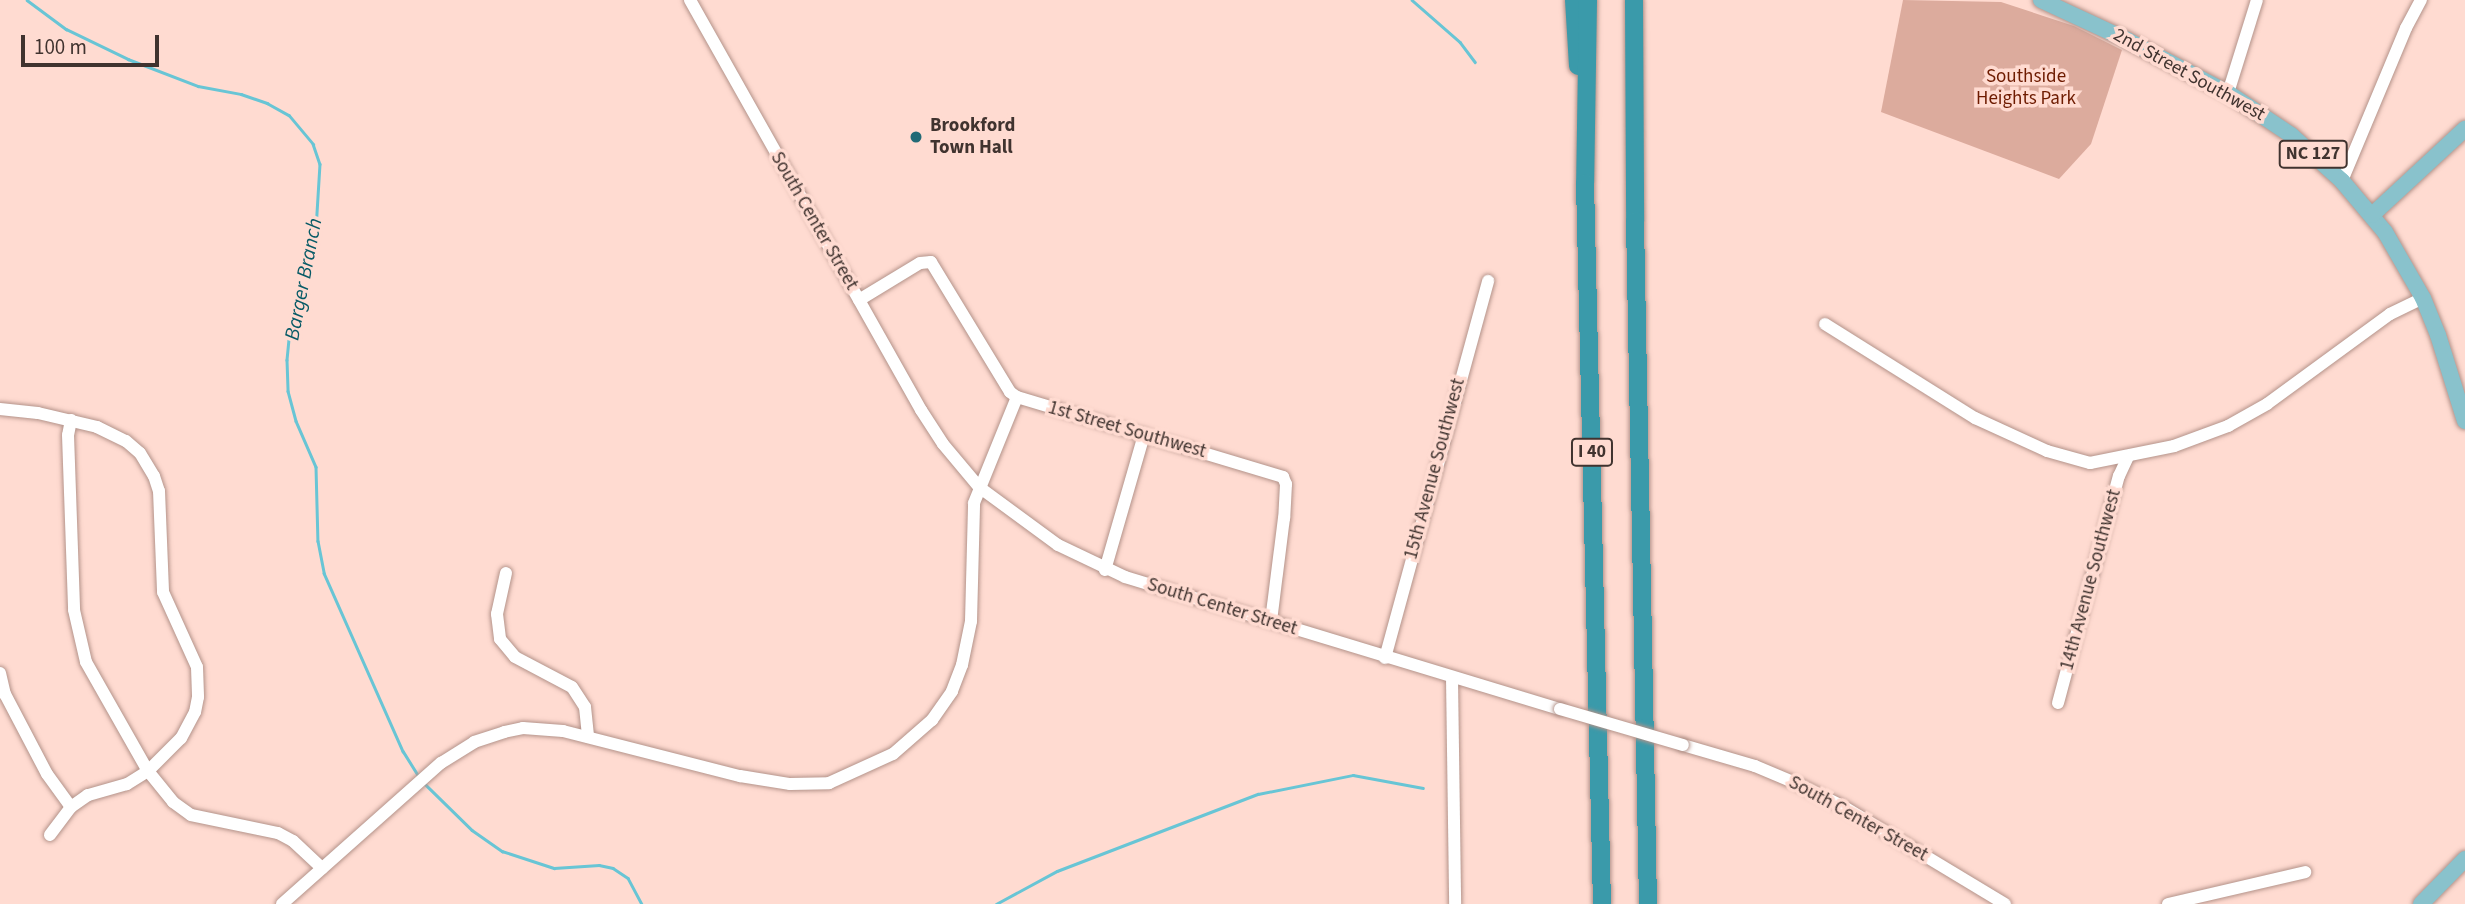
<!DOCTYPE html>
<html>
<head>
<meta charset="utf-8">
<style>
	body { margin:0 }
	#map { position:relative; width:2465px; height:904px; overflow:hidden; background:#ffdbd1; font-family:"Source Sans 3",sans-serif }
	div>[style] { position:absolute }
	.green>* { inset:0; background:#dcab9d }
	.stream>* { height:2.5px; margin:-1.25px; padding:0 1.25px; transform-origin:1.25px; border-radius:1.25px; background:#68c5d5 }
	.roads { filter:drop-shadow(0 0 2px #b4938a) drop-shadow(0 0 2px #b4938a) }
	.minor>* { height:12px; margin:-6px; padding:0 6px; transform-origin:6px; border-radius:6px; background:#fff }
	.major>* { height:16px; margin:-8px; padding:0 8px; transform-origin:8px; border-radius:8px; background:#89c2cc }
	.highway>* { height:18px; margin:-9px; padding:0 9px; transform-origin:9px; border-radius:9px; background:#3a9aaa }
	.bridges { filter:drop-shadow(0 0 2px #b4938a) drop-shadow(0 0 2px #b4938a) }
	.minor-bridge>* { height:12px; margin:-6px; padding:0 6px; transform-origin:6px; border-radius:6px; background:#fff }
	.dots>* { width:19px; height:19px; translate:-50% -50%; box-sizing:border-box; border:4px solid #ffdbd1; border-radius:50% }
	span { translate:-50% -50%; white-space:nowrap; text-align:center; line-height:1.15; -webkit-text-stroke:7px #ffdbd1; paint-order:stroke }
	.shield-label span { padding:2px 5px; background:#ffdbd1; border:2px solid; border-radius:5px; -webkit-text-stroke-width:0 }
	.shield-label { font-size:18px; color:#40332f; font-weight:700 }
	.street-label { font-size:19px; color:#40332f }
	.park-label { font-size:19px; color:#6e1b00 }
	.poi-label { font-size:19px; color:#40332f; font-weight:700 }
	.left { translate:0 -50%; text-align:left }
	.water-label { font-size:21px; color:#075a66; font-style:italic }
	.scale { position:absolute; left:21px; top:35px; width:138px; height:32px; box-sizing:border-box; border:4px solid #40332f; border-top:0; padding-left:9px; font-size:21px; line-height:24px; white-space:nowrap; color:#40332f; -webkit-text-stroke:5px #ffdbd1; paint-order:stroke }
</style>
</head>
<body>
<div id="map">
	<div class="green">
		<div style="clip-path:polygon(1903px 0,2001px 2px,2074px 26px,2122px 50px,2091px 144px,2059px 179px,1881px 112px)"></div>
	</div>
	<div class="stream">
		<div style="left:27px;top:0;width:49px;rotate:36.6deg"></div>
		<div style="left:66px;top:29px;width:69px;rotate:25.8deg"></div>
		<div style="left:128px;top:59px;width:75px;rotate:21.1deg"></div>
		<div style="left:198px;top:86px;width:44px;rotate:10.5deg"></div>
		<div style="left:241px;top:94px;width:28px;rotate:19deg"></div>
		<div style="left:267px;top:103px;width:25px;rotate:29deg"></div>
		<div style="left:289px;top:115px;width:38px;rotate:50deg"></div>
		<div style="left:313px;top:144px;width:21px;rotate:71deg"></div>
		<div style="left:320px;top:164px;width:66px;rotate:93.5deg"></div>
		<div style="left:316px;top:230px;width:92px;rotate:105.7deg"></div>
		<div style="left:291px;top:319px;width:41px;rotate:95.6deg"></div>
		<div style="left:287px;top:360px;width:31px;rotate:88deg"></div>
		<div style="left:288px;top:391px;width:31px;rotate:75deg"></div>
		<div style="left:296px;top:421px;width:50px;rotate:66.5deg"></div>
		<div style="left:316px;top:467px;width:74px;rotate:88.5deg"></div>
		<div style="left:318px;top:541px;width:33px;rotate:79deg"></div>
		<div style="left:324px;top:573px;width:195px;rotate:66.1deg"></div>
		<div style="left:403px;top:751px;width:32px;rotate:58deg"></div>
		<div style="left:1412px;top:0;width:64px;rotate:41.2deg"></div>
		<div style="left:1460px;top:42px;width:25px;rotate:53deg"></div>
		<div style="left:424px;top:783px;width:67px;rotate:44.4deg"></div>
		<div style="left:472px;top:830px;width:37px;rotate:35deg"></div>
		<div style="left:502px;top:851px;width:55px;rotate:18.1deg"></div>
		<div style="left:554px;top:868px;width:45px;rotate:-3.8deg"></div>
		<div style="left:599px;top:865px;width:14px;rotate:12deg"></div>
		<div style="left:613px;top:868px;width:18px;rotate:34deg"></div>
		<div style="left:628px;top:878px;width:30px;rotate:62deg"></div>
		<div style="left:996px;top:904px;width:69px;rotate:-28.4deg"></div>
		<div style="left:1057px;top:871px;width:215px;rotate:-21deg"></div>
		<div style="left:1258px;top:794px;width:97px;rotate:-11.3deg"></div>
		<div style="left:1353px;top:775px;width:71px;rotate:10.5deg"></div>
	</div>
	<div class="roads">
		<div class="minor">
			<div style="left:690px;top:0;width:471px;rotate:60.6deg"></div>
			<div style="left:921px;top:410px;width:40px;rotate:57.1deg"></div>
			<div style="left:943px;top:444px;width:56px;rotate:50.1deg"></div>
			<div style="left:979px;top:487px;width:98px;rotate:36.3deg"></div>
			<div style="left:1058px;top:545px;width:74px;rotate:25.5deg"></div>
			<div style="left:1125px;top:577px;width:455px;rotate:16.9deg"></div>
			<div style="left:2228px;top:93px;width:97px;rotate:-72.7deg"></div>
			<div style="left:2342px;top:181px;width:166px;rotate:-67.3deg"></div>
			<div style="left:2406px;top:28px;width:32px;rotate:-62deg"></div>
			<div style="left:859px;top:300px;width:71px;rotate:-31.2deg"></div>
			<div style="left:920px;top:263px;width:11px;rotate:-5deg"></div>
			<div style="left:931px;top:262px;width:152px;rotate:58.7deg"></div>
			<div style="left:1010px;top:392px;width:9px;rotate:36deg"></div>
			<div style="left:1017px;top:397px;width:278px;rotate:16.7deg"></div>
			<div style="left:1283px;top:477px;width:8px;rotate:67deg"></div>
			<div style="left:1286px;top:484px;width:34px;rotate:93deg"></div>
			<div style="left:1284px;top:518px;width:104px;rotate:97.2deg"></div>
			<div style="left:1825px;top:324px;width:177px;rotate:32.1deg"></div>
			<div style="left:1975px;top:418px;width:79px;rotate:24.6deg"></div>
			<div style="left:2047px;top:451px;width:45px;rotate:15.6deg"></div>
			<div style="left:2090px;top:463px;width:86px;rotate:-11.4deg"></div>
			<div style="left:2174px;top:446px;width:58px;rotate:-20.3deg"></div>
			<div style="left:2228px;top:426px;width:45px;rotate:-29.4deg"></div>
			<div style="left:2267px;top:404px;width:152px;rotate:-36.2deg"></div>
			<div style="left:2390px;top:314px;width:37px;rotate:-26deg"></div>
			<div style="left:0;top:409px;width:38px;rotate:6deg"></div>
			<div style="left:38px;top:413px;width:61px;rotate:13.3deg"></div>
			<div style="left:97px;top:427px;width:32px;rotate:26deg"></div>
			<div style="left:126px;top:441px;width:18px;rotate:41deg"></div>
			<div style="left:140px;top:453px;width:27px;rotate:59deg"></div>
			<div style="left:154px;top:476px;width:16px;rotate:72deg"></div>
			<div style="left:159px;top:491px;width:101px;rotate:87.7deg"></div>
			<div style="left:163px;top:592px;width:82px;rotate:65.6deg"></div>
			<div style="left:197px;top:667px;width:30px;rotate:88deg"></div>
			<div style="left:198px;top:697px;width:15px;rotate:101deg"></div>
			<div style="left:195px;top:712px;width:30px;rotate:118deg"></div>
			<div style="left:181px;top:738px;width:47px;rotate:135deg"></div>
			<div style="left:148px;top:771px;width:25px;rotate:148deg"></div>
			<div style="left:127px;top:784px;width:41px;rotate:164.2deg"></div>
			<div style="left:88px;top:795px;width:21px;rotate:145deg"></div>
			<div style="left:71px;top:807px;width:35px;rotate:127deg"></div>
			<div style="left:71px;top:420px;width:15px;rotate:101deg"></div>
			<div style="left:68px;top:435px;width:175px;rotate:88deg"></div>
			<div style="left:74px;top:610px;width:53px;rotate:77deg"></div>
			<div style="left:86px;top:662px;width:125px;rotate:60.4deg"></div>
			<div style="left:148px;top:771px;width:40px;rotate:51deg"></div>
			<div style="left:173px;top:802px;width:22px;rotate:36deg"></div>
			<div style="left:191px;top:815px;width:89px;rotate:11.7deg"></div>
			<div style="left:278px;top:833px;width:17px;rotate:28deg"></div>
			<div style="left:293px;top:841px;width:40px;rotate:43deg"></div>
			<div style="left:1105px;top:570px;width:141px;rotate:-73.9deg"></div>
			<div style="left:506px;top:573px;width:42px;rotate:102.4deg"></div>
			<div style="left:497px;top:614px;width:25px;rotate:83deg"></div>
			<div style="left:500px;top:639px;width:23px;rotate:50deg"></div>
			<div style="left:515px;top:657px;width:64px;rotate:27.8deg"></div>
			<div style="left:572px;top:687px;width:24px;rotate:57deg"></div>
			<div style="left:585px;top:707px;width:30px;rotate:84deg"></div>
			<div style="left:1385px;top:658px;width:391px;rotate:-74.7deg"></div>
			<div style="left:0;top:673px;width:22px;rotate:77deg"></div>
			<div style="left:5px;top:694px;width:90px;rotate:62.3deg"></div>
			<div style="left:47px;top:774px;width:41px;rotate:54deg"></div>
			<div style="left:1452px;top:678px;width:226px;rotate:89.2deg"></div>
			<div style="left:2058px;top:703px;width:235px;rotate:-75deg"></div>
			<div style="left:2119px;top:476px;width:21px;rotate:-65deg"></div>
			<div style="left:1683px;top:745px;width:75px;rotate:16.3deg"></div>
			<div style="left:1755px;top:766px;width:49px;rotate:22.9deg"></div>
			<div style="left:1800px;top:785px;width:49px;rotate:26.6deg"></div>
			<div style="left:1844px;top:807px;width:188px;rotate:31.1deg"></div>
			<div style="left:282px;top:904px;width:213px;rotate:-41.6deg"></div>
			<div style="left:441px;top:763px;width:39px;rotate:-32deg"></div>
			<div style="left:474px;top:742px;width:32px;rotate:-18deg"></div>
			<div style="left:504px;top:732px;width:19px;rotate:-12deg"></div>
			<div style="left:523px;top:728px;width:40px;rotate:4.3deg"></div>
			<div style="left:563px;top:731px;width:183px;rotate:14.3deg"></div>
			<div style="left:740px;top:776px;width:51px;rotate:9.1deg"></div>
			<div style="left:790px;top:784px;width:39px;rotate:-1deg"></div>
			<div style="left:829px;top:783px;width:70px;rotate:-24.4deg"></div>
			<div style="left:893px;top:754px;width:52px;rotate:-41.1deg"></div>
			<div style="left:932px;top:720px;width:35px;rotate:-55deg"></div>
			<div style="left:952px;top:691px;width:28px;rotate:-69deg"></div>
			<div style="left:962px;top:665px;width:45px;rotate:-78.4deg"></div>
			<div style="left:971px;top:621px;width:118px;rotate:-88.5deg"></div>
			<div style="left:974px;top:503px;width:114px;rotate:-67.9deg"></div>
			<div style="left:2168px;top:904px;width:141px;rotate:-13.1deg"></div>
		</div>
		<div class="major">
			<div style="left:2041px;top:0;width:95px;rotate:24.9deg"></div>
			<div style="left:2127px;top:40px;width:114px;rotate:27.7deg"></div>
			<div style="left:2228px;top:93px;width:76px;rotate:33.7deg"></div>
			<div style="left:2291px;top:135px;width:69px;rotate:42deg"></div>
			<div style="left:2342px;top:181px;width:67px;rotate:49.9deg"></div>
			<div style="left:2385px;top:232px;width:76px;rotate:60.1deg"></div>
			<div style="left:2423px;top:298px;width:40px;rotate:68deg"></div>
			<div style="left:2438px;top:335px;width:90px;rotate:72.6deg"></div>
			<div style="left:2372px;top:215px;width:127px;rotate:-42.8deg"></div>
			<div style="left:2421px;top:904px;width:63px;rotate:-45.6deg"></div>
		</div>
		<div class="highway">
			<div style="left:1574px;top:0;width:66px;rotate:86.5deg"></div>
			<div style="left:1588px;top:0;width:183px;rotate:90.9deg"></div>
			<div style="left:1585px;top:183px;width:721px;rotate:88.65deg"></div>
			<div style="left:1634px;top:0;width:221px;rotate:89.7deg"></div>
			<div style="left:1635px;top:221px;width:683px;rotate:88.91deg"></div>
		</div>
	</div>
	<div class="bridges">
		<div class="minor-bridge">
			<div style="left:1560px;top:709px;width:128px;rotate:16.3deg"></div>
		</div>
	</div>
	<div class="dots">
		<div style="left:916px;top:137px;background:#226a76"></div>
	</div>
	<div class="shield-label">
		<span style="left:2313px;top:154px">NC 127</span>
		<span style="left:1592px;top:452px">I 40</span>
	</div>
	<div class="street-label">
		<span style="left:2189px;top:75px;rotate:29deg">2nd Street Southwest</span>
		<span style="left:814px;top:221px;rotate:60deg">South Center Street</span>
		<span style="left:1127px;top:430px;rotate:16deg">1st Street Southwest</span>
		<span style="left:1435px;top:469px;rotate:-75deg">15th Avenue Southwest</span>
		<span style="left:2091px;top:580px;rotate:-75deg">14th Avenue Southwest</span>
		<span style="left:1222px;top:607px;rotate:17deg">South Center Street</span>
		<span style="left:1858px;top:819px;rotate:29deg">South Center Street</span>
	</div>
	<div class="park-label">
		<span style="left:2026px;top:88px">Southside<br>Heights Park</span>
	</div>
	<div class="poi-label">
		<span class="left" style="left:930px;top:137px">Brookford<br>Town Hall</span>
	</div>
	<div class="water-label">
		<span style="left:303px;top:279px;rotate:-79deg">Barger Branch</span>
	</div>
	<div class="scale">100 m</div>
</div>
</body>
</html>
